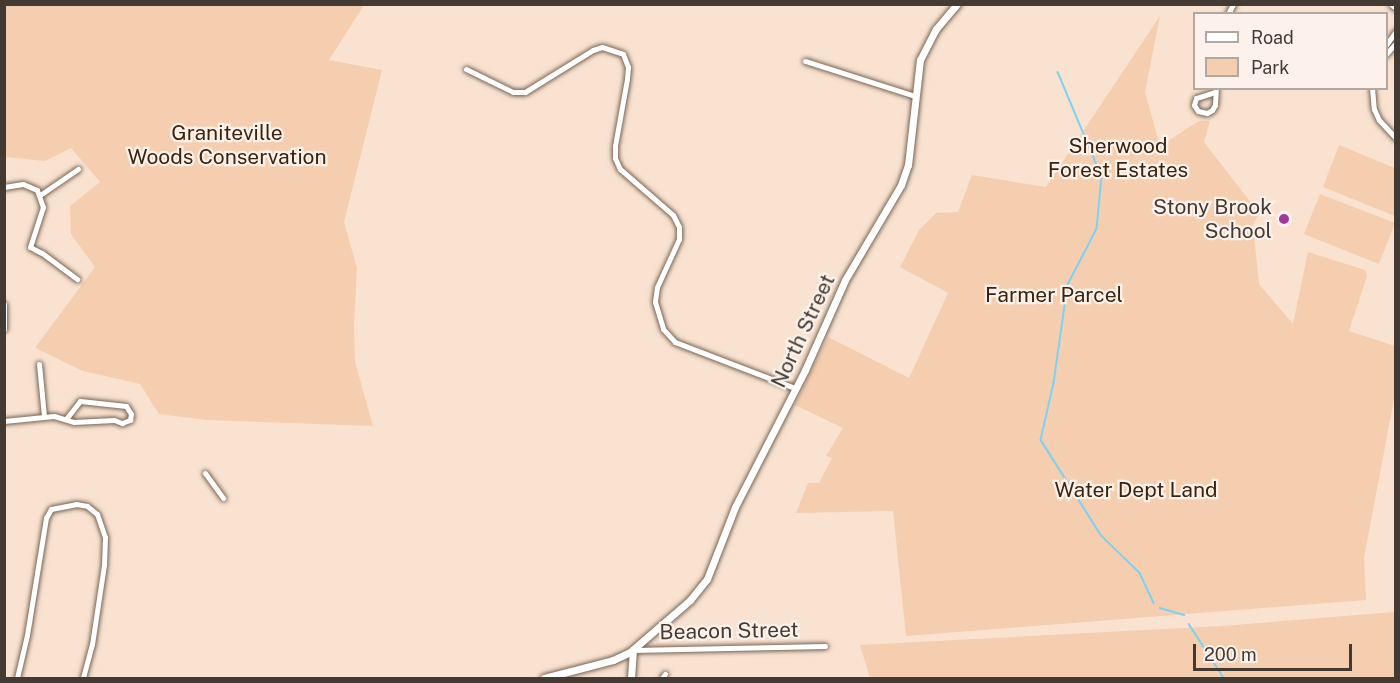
<!DOCTYPE html>
<html>
<head>
<meta charset="utf-8">
<style>
	body { margin:0 }
	#map { position:relative; width:1400px; height:683px; overflow:hidden; background:#f9e2d0; font-family:"Public Sans",sans-serif }
	div>[style] { position:absolute }
	.green>* { inset:0; background:#f5ceb0 }
	.stream>* { height:1.5px; margin:-0.75px; padding:0 0.75px; transform-origin:0.75px; border-radius:0.75px; background:#7bd2f5 }
	.roads { filter:drop-shadow(0 0 2px #796556) drop-shadow(0 0 2px #796556) }
	.minor>* { height:5px; margin:-2.5px; padding:0 2.5px; transform-origin:2.5px; border-radius:2.5px; background:#fff }
	.secondary>* { height:7px; margin:-3.5px; padding:0 3.5px; transform-origin:3.5px; border-radius:3.5px; background:#fff }
	.dots>* { width:16px; height:16px; translate:-50% -50%; box-sizing:border-box; border:3px solid #fcf2eb; border-radius:50% }
	span { translate:-50% -50%; white-space:nowrap; text-align:center; line-height:1.15; -webkit-text-stroke:4.5px #fcf2eb; paint-order:stroke }
	.park-label { font-size:21px; color:#3c230d }
	.poi-label { font-size:21px; color:#443a34 }
	.right { translate:-100% -50%; text-align:right }
	.street-label { font-size:21px; color:#443a34 }
	.frame { position:absolute; inset:0; border:6px solid #443a34; pointer-events:none }
	.legend { position:absolute; left:1193px; top:12px; width:195px; height:78px; box-sizing:border-box; background:#fcf2eb; border:2px solid #b2a8a2; margin:0; padding:8px 10px; list-style:none; font-size:18px; color:#443a34 }
	.legend li { display:flex; align-items:center; gap:12px; height:30px }
	.legend b { width:30px; border:2px solid #b2a8a2 }
	.scale { position:absolute; left:1193px; top:644px; width:159px; height:27px; box-sizing:border-box; border:3px solid #443a34; border-top:0; padding-left:8px; font-size:18px; line-height:21px; white-space:nowrap; color:#443a34; -webkit-text-stroke:4px #fcf2eb; paint-order:stroke }
</style>
</head>
<body>
<div id="map">
	<div class="green">
		<div style="clip-path:polygon(4px 5px,364px 5px,329px 60px,382px 70px,344px 222px,357px 268px,354px 325px,355px 362px,373px 426px,207px 420px,159px 414px,140px 384px,83px 371px,35px 348px,95px 267px,71px 234px,70px 206px,100px 182px,71px 148px,45px 161px,5px 157px)"></div>
		<div style="clip-path:polygon(1160px 16px,1145px 92px,1160px 146px,1199px 121px,1210px 121px,1204px 142px,1259px 213px,1253px 225px,1259px 284px,1293px 324px,1308px 252px,1365px 270px,1367px 276px,1349px 331px,1395px 346px,1395px 394px,1364px 558px,1366px 600px,906px 636px,893px 511px,796px 513px,808px 483px,819px 483px,832px 458px,826px 456px,843px 428px,795px 405px,828px 337px,909px 378px,948px 293px,900px 267px,919px 230px,936px 213px,958px 212px,972px 175px,1046px 187px)"></div>
		<div style="clip-path:polygon(1339px 145px,1395px 168px,1395px 216px,1323px 187px)"></div>
		<div style="clip-path:polygon(1320px 194px,1395px 223px,1379px 264px,1304px 234px)"></div>
		<div style="clip-path:polygon(1395px 612px,1395px 678px,870px 678px,860px 645px,1221px 626px)"></div>
	</div>
	<div class="stream">
		<div style="left:1058px;top:72px;width:114px;rotate:67.3deg"></div>
		<div style="left:1102px;top:177px;width:52px;rotate:95.5deg"></div>
		<div style="left:1097px;top:229px;width:63px;rotate:117.4deg"></div>
		<div style="left:1068px;top:285px;width:99px;rotate:98.1deg"></div>
		<div style="left:1054px;top:383px;width:58px;rotate:102.8deg"></div>
		<div style="left:1041px;top:440px;width:112px;rotate:57.7deg"></div>
		<div style="left:1101px;top:535px;width:54px;rotate:44.3deg"></div>
		<div style="left:1140px;top:573px;width:33px;rotate:65deg"></div>
		<div style="left:1160px;top:608px;width:25px;rotate:16deg"></div>
		<div style="left:1189px;top:624px;width:64px;rotate:57.1deg"></div>
	</div>
	<div class="roads">
		<div class="minor">
			<div style="left:1228px;top:14px;width:11px;rotate:-63deg"></div>
			<div style="left:1386px;top:45px;width:17px;rotate:-54deg"></div>
			<div style="left:1386px;top:54px;width:15px;rotate:-48deg"></div>
			<div style="left:805px;top:61px;width:115px;rotate:17.7deg"></div>
			<div style="left:466px;top:69px;width:52px;rotate:26.1deg"></div>
			<div style="left:513px;top:92px;width:12px"></div>
			<div style="left:525px;top:92px;width:80px;rotate:-31.7deg"></div>
			<div style="left:593px;top:50px;width:9px;rotate:-18deg"></div>
			<div style="left:602px;top:47px;width:22px;rotate:18deg"></div>
			<div style="left:623px;top:54px;width:14px;rotate:69deg"></div>
			<div style="left:628px;top:67px;width:12px;rotate:95deg"></div>
			<div style="left:627px;top:79px;width:68px;rotate:100.2deg"></div>
			<div style="left:615px;top:146px;width:12px;rotate:90deg"></div>
			<div style="left:615px;top:158px;width:12px;rotate:66deg"></div>
			<div style="left:620px;top:169px;width:70px;rotate:41deg"></div>
			<div style="left:673px;top:215px;width:13px;rotate:63deg"></div>
			<div style="left:679px;top:227px;width:12px;rotate:90deg"></div>
			<div style="left:679px;top:239px;width:53px;rotate:114.6deg"></div>
			<div style="left:657px;top:287px;width:15px;rotate:98deg"></div>
			<div style="left:655px;top:302px;width:28px;rotate:73deg"></div>
			<div style="left:663px;top:329px;width:18px;rotate:47deg"></div>
			<div style="left:675px;top:342px;width:129px;rotate:21deg"></div>
			<div style="left:1372px;top:88px;width:21px;rotate:85deg"></div>
			<div style="left:1374px;top:109px;width:12px;rotate:66deg"></div>
			<div style="left:1379px;top:120px;width:25px;rotate:47deg"></div>
			<div style="left:1215px;top:92px;width:20px;rotate:162deg"></div>
			<div style="left:1196px;top:98px;width:7px;rotate:106deg"></div>
			<div style="left:1194px;top:105px;width:7px;rotate:56deg"></div>
			<div style="left:1198px;top:111px;width:9px;rotate:13deg"></div>
			<div style="left:1207px;top:113px;width:6px;rotate:-31deg"></div>
			<div style="left:1212px;top:110px;width:6px;rotate:-59deg"></div>
			<div style="left:1215px;top:105px;width:17px;rotate:-87deg"></div>
			<div style="left:4px;top:187px;width:19px;rotate:-9deg"></div>
			<div style="left:23px;top:184px;width:15px;rotate:23deg"></div>
			<div style="left:37px;top:190px;width:18px;rotate:71deg"></div>
			<div style="left:43px;top:207px;width:42px;rotate:108deg"></div>
			<div style="left:30px;top:247px;width:13px;rotate:27deg"></div>
			<div style="left:42px;top:253px;width:44px;rotate:36.6deg"></div>
			<div style="left:40px;top:195px;width:46px;rotate:-34.4deg"></div>
			<div style="left:4px;top:304px;width:25px;rotate:90deg"></div>
			<div style="left:39px;top:364px;width:52px;rotate:84.5deg"></div>
			<div style="left:4px;top:421px;width:50px;rotate:-5.7deg"></div>
			<div style="left:54px;top:416px;width:21px;rotate:17deg"></div>
			<div style="left:74px;top:422px;width:40px;rotate:-2.9deg"></div>
			<div style="left:114px;top:420px;width:9px;rotate:21deg"></div>
			<div style="left:122px;top:423px;width:9px;rotate:-21deg"></div>
			<div style="left:130px;top:420px;width:6px;rotate:-81deg"></div>
			<div style="left:131px;top:414px;width:9px;rotate:-122deg"></div>
			<div style="left:126px;top:406px;width:46px;rotate:-173.8deg"></div>
			<div style="left:80px;top:401px;width:23px;rotate:128deg"></div>
			<div style="left:205px;top:473px;width:31px;rotate:54deg"></div>
			<div style="left:633px;top:650px;width:192px;rotate:-1.2deg"></div>
			<div style="left:17px;top:678px;width:44px;rotate:-76.9deg"></div>
			<div style="left:27px;top:635px;width:119px;rotate:-80.8deg"></div>
			<div style="left:46px;top:518px;width:10px;rotate:-61deg"></div>
			<div style="left:51px;top:509px;width:25px;rotate:-11deg"></div>
			<div style="left:76px;top:504px;width:11px;rotate:10deg"></div>
			<div style="left:87px;top:506px;width:13px;rotate:39deg"></div>
			<div style="left:97px;top:514px;width:24px;rotate:71deg"></div>
			<div style="left:105px;top:537px;width:28px;rotate:92deg"></div>
			<div style="left:104px;top:565px;width:80px;rotate:98.6deg"></div>
			<div style="left:92px;top:644px;width:35px;rotate:105deg"></div>
			<div style="left:662px;top:678px;width:5px;rotate:-53deg"></div>
		</div>
		<div class="secondary">
			<div style="left:1392px;top:4px;width:5px;rotate:37deg"></div>
			<div style="left:544px;top:678px;width:71px;rotate:-14.6deg"></div>
			<div style="left:613px;top:660px;width:19px;rotate:-25deg"></div>
			<div style="left:630px;top:652px;width:79px;rotate:-40.9deg"></div>
			<div style="left:690px;top:600px;width:27px;rotate:-51deg"></div>
			<div style="left:707px;top:579px;width:77px;rotate:-68.7deg"></div>
			<div style="left:735px;top:507px;width:154px;rotate:-62.9deg"></div>
			<div style="left:805px;top:370px;width:98px;rotate:-66deg"></div>
			<div style="left:845px;top:280px;width:110px;rotate:-59.5deg"></div>
			<div style="left:901px;top:185px;width:21px;rotate:-71deg"></div>
			<div style="left:908px;top:165px;width:106px;rotate:-83.5deg"></div>
			<div style="left:920px;top:60px;width:35px;rotate:-63deg"></div>
			<div style="left:936px;top:29px;width:33px;rotate:-50deg"></div>
			<div style="left:631px;top:678px;width:28px;rotate:-86deg"></div>
		</div>
	</div>
	<div class="dots">
		<div style="left:1284px;top:219px;background:#a0399c"></div>
	</div>
	<div class="park-label">
		<span style="left:227px;top:145px">Graniteville<br>Woods Conservation</span>
		<span style="left:1118px;top:158px">Sherwood<br>Forest Estates</span>
		<span style="left:1054px;top:295px">Farmer Parcel</span>
		<span style="left:1136px;top:490px">Water Dept Land</span>
	</div>
	<div class="poi-label">
		<span class="right" style="left:1272px;top:219px">Stony Brook<br>School</span>
	</div>
	<div class="street-label">
		<span style="left:803px;top:331px;rotate:-65deg">North Street</span>
		<span style="left:729px;top:631px;rotate:-1deg">Beacon Street</span>
	</div>
	<div class="frame"></div>
	<ul class="legend">
	<li><b style="height:8px;background:#fff"></b>Road</li>
	<li><b style="height:16px;background:#f5ceb0"></b>Park</li>
	</ul>
	<div class="scale">200 m</div>
</div>
</body>
</html>
